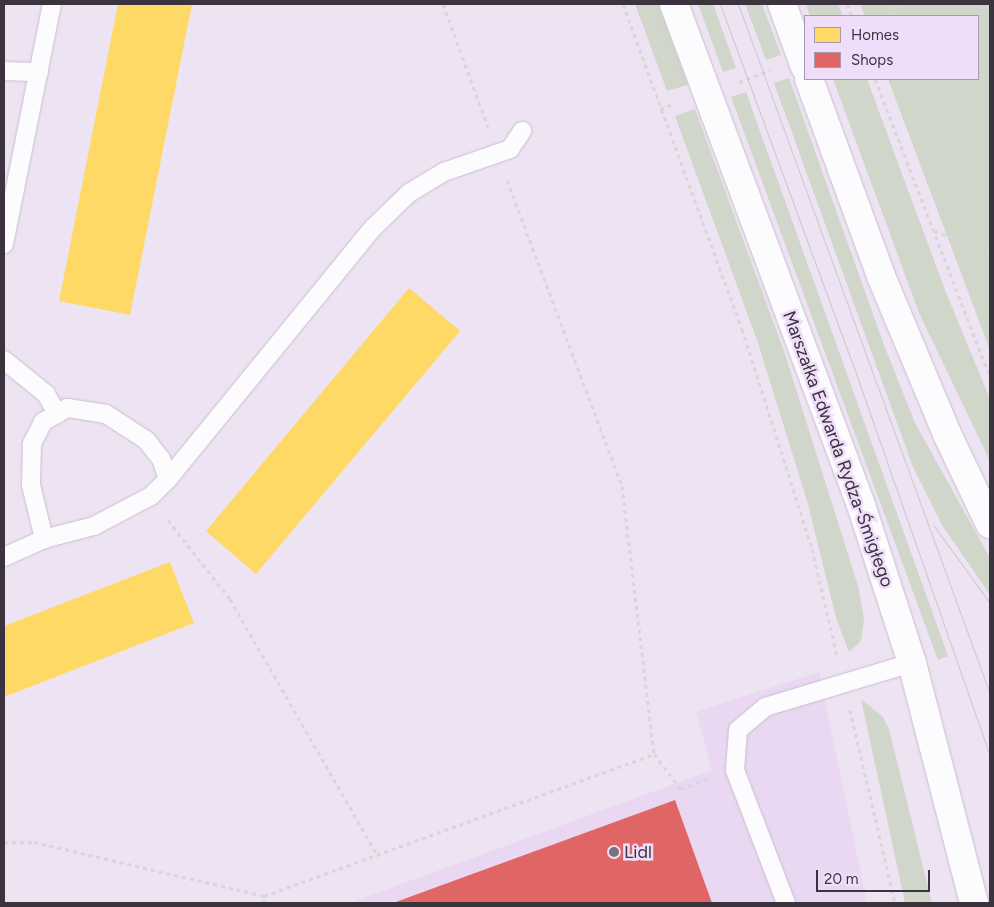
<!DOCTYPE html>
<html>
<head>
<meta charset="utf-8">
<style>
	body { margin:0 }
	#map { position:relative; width:994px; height:907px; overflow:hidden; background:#eee3f3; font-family:Figtree,sans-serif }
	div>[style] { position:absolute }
	.built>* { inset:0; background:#ead7f2 }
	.green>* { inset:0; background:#d1d6ca }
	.homes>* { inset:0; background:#ffd966 }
	.shops>* { inset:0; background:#e06666 }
	.path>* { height:3px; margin-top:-1.5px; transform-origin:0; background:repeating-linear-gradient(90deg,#d9d6da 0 4px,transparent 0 8px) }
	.roads { filter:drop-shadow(0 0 1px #c8c0cc) drop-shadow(0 0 1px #c8c0cc) }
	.service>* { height:18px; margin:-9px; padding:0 9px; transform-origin:9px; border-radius:9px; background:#fcfbfd }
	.tertiary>* { height:28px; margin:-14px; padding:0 14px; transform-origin:14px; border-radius:14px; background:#fcfbfd }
	.tram>* { height:1px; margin:-0.5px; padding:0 0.5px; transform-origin:0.5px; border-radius:0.5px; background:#cac7cc }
	.dots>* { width:14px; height:14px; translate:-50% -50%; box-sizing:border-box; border:2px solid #f0ddf9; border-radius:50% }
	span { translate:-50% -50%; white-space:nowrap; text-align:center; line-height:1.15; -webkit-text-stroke:5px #f0ddf9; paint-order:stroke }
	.street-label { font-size:18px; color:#3b333e }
	.poi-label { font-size:18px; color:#3b333e }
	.left { translate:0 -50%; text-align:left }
	.frame { position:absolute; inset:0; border:5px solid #3b333e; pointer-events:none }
	.legend { position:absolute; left:804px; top:15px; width:175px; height:65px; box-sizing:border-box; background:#f0ddf9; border:1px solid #a899ae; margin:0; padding:6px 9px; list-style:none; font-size:15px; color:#3b333e }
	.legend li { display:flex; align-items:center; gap:10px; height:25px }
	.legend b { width:25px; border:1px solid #a899ae }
	.scale { position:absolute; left:816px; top:870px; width:114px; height:22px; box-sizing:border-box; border:2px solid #3b333e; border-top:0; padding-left:6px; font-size:15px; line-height:18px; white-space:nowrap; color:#3b333e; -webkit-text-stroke:4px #f0ddf9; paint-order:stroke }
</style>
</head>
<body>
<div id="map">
	<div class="built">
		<div style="clip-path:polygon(819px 672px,867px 903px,350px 903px,712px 770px,696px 712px)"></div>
	</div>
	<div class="green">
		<div style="clip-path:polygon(635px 4px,658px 4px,688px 85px,667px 91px)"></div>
		<div style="clip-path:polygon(698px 4px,713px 4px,736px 68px,723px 72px)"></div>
		<div style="clip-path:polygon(745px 4px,762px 4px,781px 55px,766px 60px)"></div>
		<div style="clip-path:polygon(806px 4px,838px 4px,843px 16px,810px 16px)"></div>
		<div style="clip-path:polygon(860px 4px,990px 4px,990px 350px,888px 79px,978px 79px,978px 16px,865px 16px)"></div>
		<div style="clip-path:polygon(789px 78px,884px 345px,915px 423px,990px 558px,990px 595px,942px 525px,913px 467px,774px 83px)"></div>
		<div style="clip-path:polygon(833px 79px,867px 79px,945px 290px,990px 399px,990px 461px,919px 313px)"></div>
		<div style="clip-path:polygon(746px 92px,948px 656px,938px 660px,731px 97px)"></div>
		<div style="clip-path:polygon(695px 109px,784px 351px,859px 589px,864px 620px,861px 641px,849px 652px,836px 618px,808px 504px,758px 343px,675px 116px)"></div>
		<div style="clip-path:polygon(861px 699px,883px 717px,889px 729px,932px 903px,905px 903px)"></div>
	</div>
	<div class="homes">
		<div style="clip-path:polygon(118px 4px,192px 4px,130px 315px,59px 301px)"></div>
		<div style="clip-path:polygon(409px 288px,460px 331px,256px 574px,206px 531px)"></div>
		<div style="clip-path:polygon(170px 562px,194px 623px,4px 697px,4px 626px)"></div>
	</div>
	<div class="shops">
		<div style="clip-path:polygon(675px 800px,712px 903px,393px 903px)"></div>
	</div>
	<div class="path">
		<div style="left:443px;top:4px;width:131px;rotate:69.9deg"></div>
		<div style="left:623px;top:4px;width:346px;rotate:69.9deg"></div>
		<div style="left:742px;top:329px;width:231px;rotate:72.3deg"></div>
		<div style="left:812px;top:549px;width:110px;rotate:76.8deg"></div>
		<div style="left:847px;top:4px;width:13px;rotate:67deg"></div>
		<div style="left:890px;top:16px;width:14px;rotate:-56deg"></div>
		<div style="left:875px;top:79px;width:319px;rotate:68.9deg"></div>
		<div style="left:739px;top:82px;width:34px;rotate:-21deg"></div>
		<div style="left:660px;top:109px;width:17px;rotate:-21deg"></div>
		<div style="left:507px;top:180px;width:327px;rotate:69.4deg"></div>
		<div style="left:622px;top:486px;width:270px;rotate:83.2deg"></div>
		<div style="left:934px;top:231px;width:59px;rotate:18.7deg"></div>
		<div style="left:168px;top:520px;width:100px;rotate:51.9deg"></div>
		<div style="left:230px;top:599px;width:297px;rotate:60.1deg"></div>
		<div style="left:850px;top:710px;width:198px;rotate:76.9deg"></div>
		<div style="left:4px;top:842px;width:30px"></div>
		<div style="left:34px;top:842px;width:236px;rotate:13.2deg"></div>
		<div style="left:264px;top:903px;width:7px;rotate:-90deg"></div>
		<div style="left:264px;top:896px;width:415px;rotate:-20deg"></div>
		<div style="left:654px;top:754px;width:44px;rotate:52.4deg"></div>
		<div style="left:681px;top:789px;width:29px;rotate:-20deg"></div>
	</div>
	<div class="roads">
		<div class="service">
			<div style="left:4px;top:71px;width:35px;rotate:2deg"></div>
			<div style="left:4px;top:244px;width:245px;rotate:-78.7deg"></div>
			<div style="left:4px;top:360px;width:54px;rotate:39deg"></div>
			<div style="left:46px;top:394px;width:23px;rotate:61deg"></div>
			<div style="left:168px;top:479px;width:324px;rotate:-50.8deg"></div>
			<div style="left:373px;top:228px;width:50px;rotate:-44.2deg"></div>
			<div style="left:409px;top:193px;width:41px;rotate:-31deg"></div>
			<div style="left:444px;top:172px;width:70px;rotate:-19.2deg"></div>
			<div style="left:510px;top:149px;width:22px;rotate:-56deg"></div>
			<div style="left:4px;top:557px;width:44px;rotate:-24.2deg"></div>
			<div style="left:44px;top:539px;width:52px;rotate:-14.6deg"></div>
			<div style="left:94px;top:526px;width:64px;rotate:-27.8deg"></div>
			<div style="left:151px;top:496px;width:24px;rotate:-45deg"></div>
			<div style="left:168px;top:479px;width:21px;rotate:-109deg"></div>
			<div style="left:161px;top:459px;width:24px;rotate:-128deg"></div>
			<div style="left:146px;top:440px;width:48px;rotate:-147deg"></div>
			<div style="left:106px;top:414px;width:39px;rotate:-171deg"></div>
			<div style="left:67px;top:408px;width:28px;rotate:150deg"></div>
			<div style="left:43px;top:422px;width:25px;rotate:117deg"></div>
			<div style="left:32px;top:444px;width:41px;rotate:91.4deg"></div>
			<div style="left:31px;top:485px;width:56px;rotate:76.5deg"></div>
			<div style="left:786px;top:903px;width:142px;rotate:-111deg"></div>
			<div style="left:735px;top:770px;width:40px;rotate:-85.7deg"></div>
			<div style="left:738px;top:730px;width:35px;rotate:-40deg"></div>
			<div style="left:765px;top:707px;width:153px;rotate:-16.7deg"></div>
		</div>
		<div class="tertiary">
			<div style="left:674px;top:4px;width:535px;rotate:69.53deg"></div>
			<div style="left:861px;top:505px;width:166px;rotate:72.1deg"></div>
			<div style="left:912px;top:663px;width:248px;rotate:75.5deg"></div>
			<div style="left:782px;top:4px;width:67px;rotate:69.9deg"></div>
			<div style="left:809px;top:79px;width:210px;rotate:69.9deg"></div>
			<div style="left:881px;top:276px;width:171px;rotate:67.3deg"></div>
			<div style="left:947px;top:434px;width:100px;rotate:64.5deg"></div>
		</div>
	</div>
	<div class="tram">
		<div style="left:720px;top:4px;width:382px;rotate:69.8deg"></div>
		<div style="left:852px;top:362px;width:417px;rotate:70.7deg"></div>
		<div style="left:738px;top:4px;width:735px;rotate:69.94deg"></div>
		<div style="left:934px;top:526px;width:95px;rotate:54deg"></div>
	</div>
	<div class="dots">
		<div style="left:614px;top:852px;background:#7a717d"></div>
	</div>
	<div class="street-label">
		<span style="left:838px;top:449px;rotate:70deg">Marszałka Edwarda Rydza-Śmigłego</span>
	</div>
	<div class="poi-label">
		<span class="left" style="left:624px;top:852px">Lidl</span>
	</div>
	<div class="frame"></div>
	<ul class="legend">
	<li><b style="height:14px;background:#ffd966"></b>Homes</li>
	<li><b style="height:14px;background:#e06666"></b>Shops</li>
	</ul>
	<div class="scale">20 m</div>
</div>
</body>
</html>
